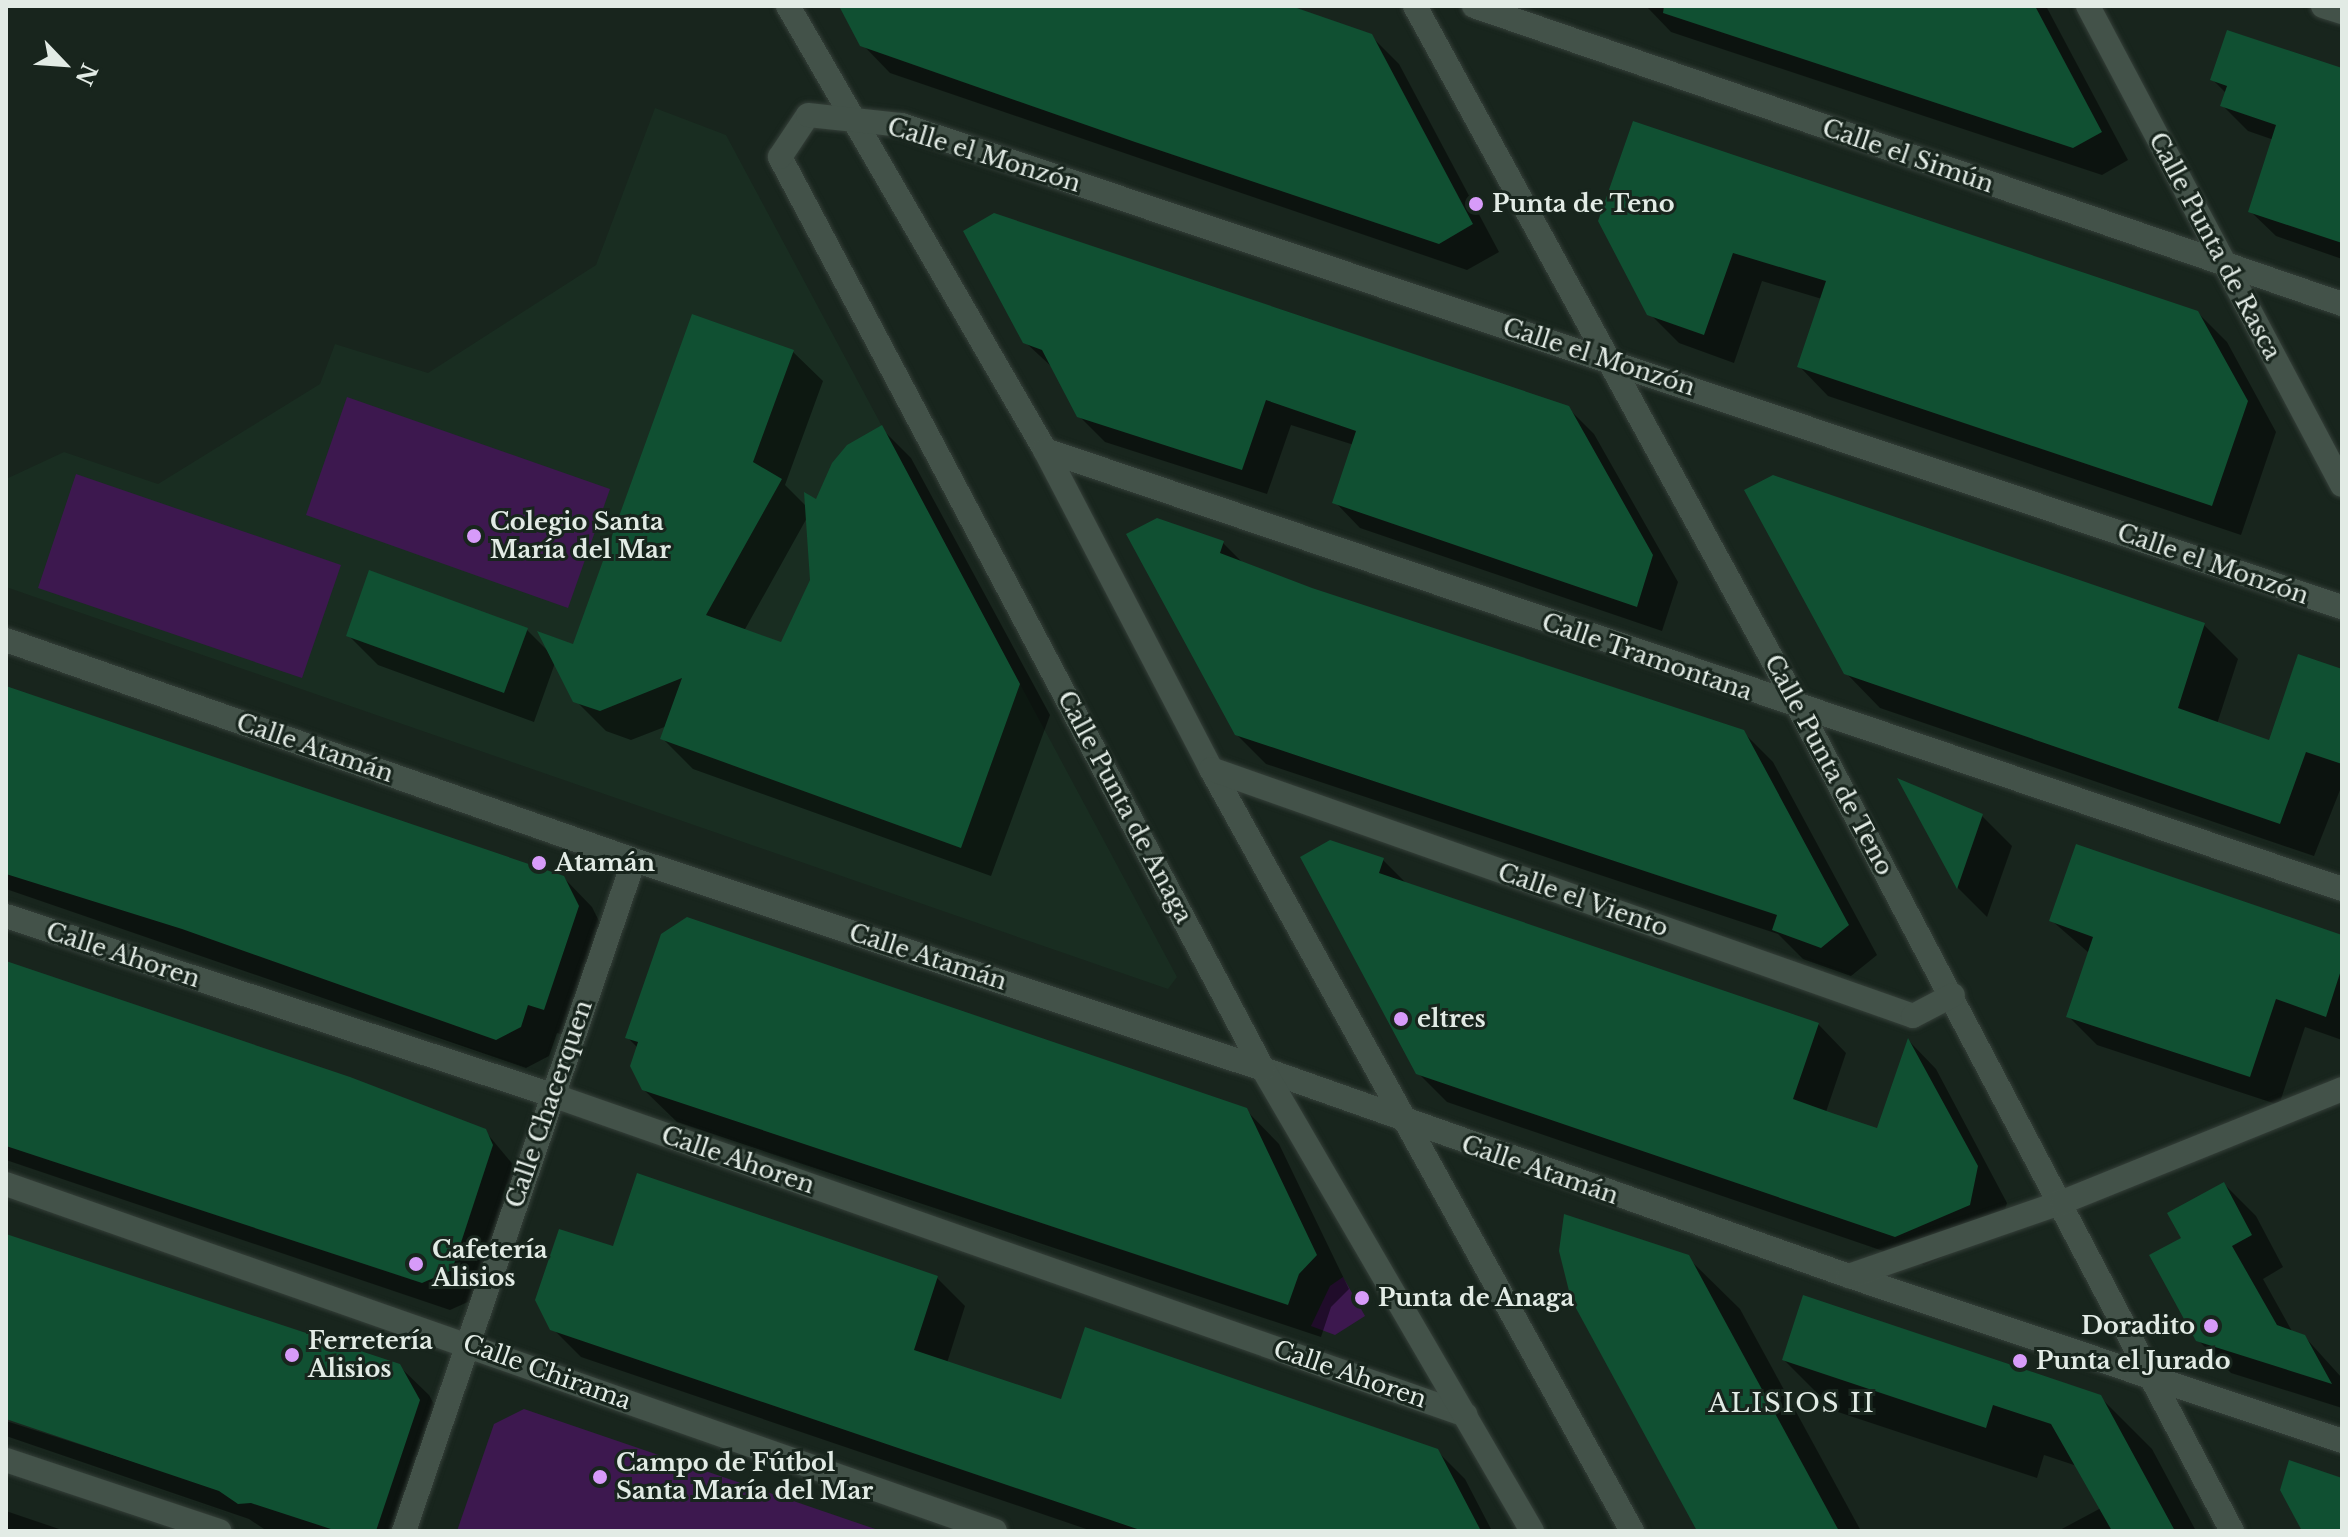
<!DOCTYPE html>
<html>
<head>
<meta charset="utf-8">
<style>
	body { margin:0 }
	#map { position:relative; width:2348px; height:1537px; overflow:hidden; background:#18251d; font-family:"Libre Baskerville",serif }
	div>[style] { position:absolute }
	.built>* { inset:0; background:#192d21 }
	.green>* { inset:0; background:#3d184f }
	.shadow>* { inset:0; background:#0007 }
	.building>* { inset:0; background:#105032 }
	.roads { filter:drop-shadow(0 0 2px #353f39) drop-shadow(0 0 2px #353f39) }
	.minor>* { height:24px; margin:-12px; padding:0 12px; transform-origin:12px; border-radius:12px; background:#435249 }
	.dots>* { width:22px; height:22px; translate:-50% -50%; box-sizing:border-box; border:4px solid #18251d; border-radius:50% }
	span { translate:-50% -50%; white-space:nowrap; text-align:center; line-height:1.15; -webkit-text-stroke:6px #18251d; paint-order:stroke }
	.street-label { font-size:24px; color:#e2ebe5 }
	.poi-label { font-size:24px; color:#e2ebe5; font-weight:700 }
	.left { translate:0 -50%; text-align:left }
	.right { translate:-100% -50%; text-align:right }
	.neighbourhood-label { font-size:26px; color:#e2ebe5; letter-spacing:2px }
	.frame { position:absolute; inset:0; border:8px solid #e2ebe5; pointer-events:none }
	.north { position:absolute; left:24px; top:24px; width:80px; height:80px; -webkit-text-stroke:6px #18251d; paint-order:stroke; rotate:115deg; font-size:22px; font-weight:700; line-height:32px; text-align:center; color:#e2ebe5 }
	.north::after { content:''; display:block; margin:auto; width:28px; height:36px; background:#e2ebe5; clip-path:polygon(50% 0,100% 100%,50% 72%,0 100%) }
</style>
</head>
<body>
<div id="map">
	<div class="built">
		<div style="clip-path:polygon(655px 108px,726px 135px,1177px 977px,1168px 989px,6px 587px,6px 479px,64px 452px,158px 484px,320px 384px,335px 344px,428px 373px,596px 265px)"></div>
	</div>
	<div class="green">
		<div style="clip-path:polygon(347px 397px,610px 489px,568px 608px,306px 515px)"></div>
		<div style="clip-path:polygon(76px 474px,341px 565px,302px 678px,38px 588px)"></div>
		<div style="clip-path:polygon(1343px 1277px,1365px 1316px,1335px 1335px,1311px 1326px,1330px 1286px)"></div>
		<div style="clip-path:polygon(524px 1409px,881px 1531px,457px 1531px,494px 1424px)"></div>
	</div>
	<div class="shadow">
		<div style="clip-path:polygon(841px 6px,1285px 6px,1371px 36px,1399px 64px,1499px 252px,1467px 270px,890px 73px,862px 44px)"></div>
		<div style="clip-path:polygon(1646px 6px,2046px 6px,2128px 160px,2102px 175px,1671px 32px)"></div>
		<div style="clip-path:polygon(2342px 70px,2342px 259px,2276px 236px,2250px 211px,2274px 140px,2248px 131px,2222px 105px,2226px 93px,2213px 80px)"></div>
		<div style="clip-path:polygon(1600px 221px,2197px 312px,2227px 342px,2276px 432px,2241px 535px,1828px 396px,1799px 366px,1822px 299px,1762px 281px,1734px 363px,1679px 343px,1649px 313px)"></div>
		<div style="clip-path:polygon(1025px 342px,1568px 408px,1594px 434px,1678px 582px,1662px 631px,1360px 528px,1335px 502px,1354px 445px,1291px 425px,1267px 494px,1105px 442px,1079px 416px,1054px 369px)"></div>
		<div style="clip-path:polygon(evenodd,792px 351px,823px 381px,785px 485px,807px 507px,817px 502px,881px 428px,911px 458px,1050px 715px,991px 876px,693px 769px,663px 739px,667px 726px,631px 740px,606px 731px,575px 700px,555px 663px,534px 722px,378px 665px,348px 635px,526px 629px,548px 651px,574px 647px,792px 351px,808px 516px,812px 580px,782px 645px,744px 631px,808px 516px)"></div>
		<div style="clip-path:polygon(1129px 535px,1223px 543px,1244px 564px,1312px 590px,1743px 732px,1773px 762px,1877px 955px,1851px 976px,1803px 959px,1778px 934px,1266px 764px,1236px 734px)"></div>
		<div style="clip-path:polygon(2204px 625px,2238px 659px,2217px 724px,2270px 742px,2342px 670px,2342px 785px,2314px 856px,1880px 708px,1846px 673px)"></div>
		<div style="clip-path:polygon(6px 688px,563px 877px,592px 907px,607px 937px,573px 1038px,557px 1033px,549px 1056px,526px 1068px,6px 889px)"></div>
		<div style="clip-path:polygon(1902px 782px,1981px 815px,2012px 846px,1987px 917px,1958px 888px)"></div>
		<div style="clip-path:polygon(1303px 858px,1383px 860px,1408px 885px,1818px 1024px,1846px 1053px,1826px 1112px,1878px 1130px,1909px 1041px,1936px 1069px,2007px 1203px,1998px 1233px,1924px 1265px,1447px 1102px,1417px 1072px)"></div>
		<div style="clip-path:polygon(2051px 920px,2342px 937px,2342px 1040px,2305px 1027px,2279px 1105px,2097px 1045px,2068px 1016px,2089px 953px)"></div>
		<div style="clip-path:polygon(6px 966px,485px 1131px,520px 1173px,479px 1297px,450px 1310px,6px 1160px)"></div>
		<div style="clip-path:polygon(627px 1037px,1246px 1110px,1279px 1144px,1349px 1289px,1331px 1307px,1321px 1337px,677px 1122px,643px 1089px,638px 1048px)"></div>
		<div style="clip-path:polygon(2224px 1184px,2256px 1216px,2283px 1267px,2263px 1279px,2293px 1333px,2304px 1336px,2342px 1378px,2342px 1408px,2231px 1373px,2198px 1340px,2183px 1239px)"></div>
		<div style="clip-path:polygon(6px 1236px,399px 1366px,429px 1395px,448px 1430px,414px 1531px,267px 1531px,249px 1519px,6px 1436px,6px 1421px,229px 1492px,6px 1417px)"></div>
		<div style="clip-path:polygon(614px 1249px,937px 1278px,965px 1306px,947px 1363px,1063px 1402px,1437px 1451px,1465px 1479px,1492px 1531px,1092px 1531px,581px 1357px,552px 1328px)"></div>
		<div style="clip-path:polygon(1687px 1257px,1740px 1309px,1861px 1531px,1701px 1531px)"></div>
		<div style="clip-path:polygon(1784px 1360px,2100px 1397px,2152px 1449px,2196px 1531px,2058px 1531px,2101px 1508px,2077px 1466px,2044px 1455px,2037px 1478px,1835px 1411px)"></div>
		<div style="clip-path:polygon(6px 1511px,65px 1531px,6px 1531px)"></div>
	</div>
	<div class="building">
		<div style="clip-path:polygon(839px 6px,1291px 6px,1372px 34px,1473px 224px,1439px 244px,1135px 142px,860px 46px)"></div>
		<div style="clip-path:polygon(1664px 6px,2035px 6px,2102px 132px,2073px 148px,1663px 13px)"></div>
		<div style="clip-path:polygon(2227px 30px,2342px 68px,2342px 243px,2248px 212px,2276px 125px,2220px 106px,2227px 86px,2210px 80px)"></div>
		<div style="clip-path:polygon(1633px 121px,2198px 311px,2248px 401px,2212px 506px,1797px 367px,1826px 281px,1733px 253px,1704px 335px,1647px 315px,1598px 221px)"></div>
		<div style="clip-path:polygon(994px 213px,1569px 406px,1653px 555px,1637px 607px,1332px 503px,1356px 431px,1266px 400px,1242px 470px,1077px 417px,1042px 350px,1023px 343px,963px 231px)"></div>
		<div style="clip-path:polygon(692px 314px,794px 350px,753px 462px,782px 479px,706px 615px,781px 642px,810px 580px,804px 492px,816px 499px,832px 463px,847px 445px,882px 425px,1020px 684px,961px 848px,660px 739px,682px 678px,600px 711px,573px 702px,537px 631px,573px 644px)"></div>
		<div style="clip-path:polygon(1773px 475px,2205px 623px,2178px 708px,2269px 740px,2298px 654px,2342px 669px,2342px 764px,2306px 752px,2280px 824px,1844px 674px,1744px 490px)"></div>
		<div style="clip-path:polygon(1157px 518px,1224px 541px,1220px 553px,1312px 588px,1744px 730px,1849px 925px,1821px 948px,1772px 930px,1777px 915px,1235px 735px,1126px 534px)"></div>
		<div style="clip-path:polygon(369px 570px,528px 628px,504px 693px,346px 636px)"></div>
		<div style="clip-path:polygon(6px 686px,564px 876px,579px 906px,544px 1010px,528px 1005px,521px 1027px,496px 1040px,182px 929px,6px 874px)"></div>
		<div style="clip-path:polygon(1897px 778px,1983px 814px,1957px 889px)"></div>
		<div style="clip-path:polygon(1330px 840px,1384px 858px,1379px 873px,1819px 1023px,1793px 1099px,1832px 1113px,1877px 1128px,1908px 1038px,1978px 1166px,1970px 1205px,1895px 1237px,1416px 1074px,1300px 857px)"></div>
		<div style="clip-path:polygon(2076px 844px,2342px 935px,2342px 967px,2326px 1017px,2276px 999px,2250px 1077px,2066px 1017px,2093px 937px,2049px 921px)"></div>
		<div style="clip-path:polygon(687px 917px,1247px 1108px,1317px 1255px,1299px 1274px,1288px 1305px,642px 1090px,630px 1066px,638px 1042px,625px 1038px,661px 934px)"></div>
		<div style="clip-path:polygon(6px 961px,350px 1077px,486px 1129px,493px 1145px,452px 1270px,422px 1283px,6px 1146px)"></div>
		<div style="clip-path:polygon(637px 1173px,938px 1276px,914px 1350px,1061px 1399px,1085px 1327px,1438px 1449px,1481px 1531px,1143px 1531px,550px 1330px,535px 1300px,559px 1229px,613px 1246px)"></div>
		<div style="clip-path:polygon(2224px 1182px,2252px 1235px,2232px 1246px,2277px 1325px,2305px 1335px,2332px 1384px,2196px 1341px,2149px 1255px,2181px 1238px,2167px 1213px)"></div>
		<div style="clip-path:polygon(1564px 1214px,1689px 1255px,1839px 1531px,1697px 1531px,1571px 1299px,1559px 1251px)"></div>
		<div style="clip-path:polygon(6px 1234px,400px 1364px,420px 1400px,376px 1531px,337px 1531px,251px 1503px,238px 1504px,219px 1491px,6px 1419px)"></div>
		<div style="clip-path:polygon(1803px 1295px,2101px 1395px,2175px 1531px,2112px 1531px,2051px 1424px,1993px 1405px,1986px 1428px,1782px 1360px)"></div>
		<div style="clip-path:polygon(2289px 1460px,2342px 1478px,2342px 1531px,2302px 1531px,2280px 1490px)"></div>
	</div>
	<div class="roads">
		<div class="minor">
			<div style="left:788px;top:6px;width:513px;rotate:59.94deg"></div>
			<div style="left:1045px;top:450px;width:360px;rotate:62.5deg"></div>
			<div style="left:1211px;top:769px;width:871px;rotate:61.08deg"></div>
			<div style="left:1415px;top:6px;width:802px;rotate:61.33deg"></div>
			<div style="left:1800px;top:710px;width:928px;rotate:62.25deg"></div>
			<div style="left:1474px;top:6px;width:918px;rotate:18.95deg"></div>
			<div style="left:2088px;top:6px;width:542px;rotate:62.06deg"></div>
			<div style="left:2323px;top:6px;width:20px;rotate:18deg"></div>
			<div style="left:1045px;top:450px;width:1369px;rotate:18.7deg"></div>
			<div style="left:6px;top:640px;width:665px;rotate:19.31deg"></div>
			<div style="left:634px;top:860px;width:663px;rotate:18.38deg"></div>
			<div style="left:1263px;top:1069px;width:621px;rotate:19.46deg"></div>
			<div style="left:1849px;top:1276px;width:520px;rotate:18.5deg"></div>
			<div style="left:1211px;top:769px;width:744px;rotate:19.38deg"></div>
			<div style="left:1913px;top:1016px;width:45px;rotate:-27.7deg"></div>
			<div style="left:6px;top:916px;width:575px;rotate:18.15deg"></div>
			<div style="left:552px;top:1095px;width:968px;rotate:19.3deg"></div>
			<div style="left:6px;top:1184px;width:1048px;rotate:19.33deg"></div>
			<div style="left:1849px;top:1276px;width:226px;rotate:-19.1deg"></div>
			<div style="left:2063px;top:1202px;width:301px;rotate:-22deg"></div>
			<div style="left:6px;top:1460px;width:225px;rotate:18.4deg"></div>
			<div style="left:404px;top:1531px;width:709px;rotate:-71.08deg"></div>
			<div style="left:1532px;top:1531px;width:535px;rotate:-120.21deg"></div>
			<div style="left:1263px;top:1069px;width:1032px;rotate:-117.91deg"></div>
			<div style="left:780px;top:157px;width:50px;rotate:-56.3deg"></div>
			<div style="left:808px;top:115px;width:95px;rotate:6.1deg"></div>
			<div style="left:902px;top:125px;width:1519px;rotate:18.51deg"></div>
		</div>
	</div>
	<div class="dots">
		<div style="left:1476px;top:204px;background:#d79bf9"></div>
		<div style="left:474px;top:536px;background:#d79bf9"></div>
		<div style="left:539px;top:863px;background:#d79bf9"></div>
		<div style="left:1401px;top:1019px;background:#d79bf9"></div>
		<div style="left:416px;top:1264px;background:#d79bf9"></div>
		<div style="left:1362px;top:1298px;background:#d79bf9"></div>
		<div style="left:2211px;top:1326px;background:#d79bf9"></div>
		<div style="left:292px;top:1355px;background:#d79bf9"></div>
		<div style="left:2020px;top:1361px;background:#d79bf9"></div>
		<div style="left:600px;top:1477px;background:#d79bf9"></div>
	</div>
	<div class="street-label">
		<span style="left:984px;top:155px;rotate:17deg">Calle el Monzón</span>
		<span style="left:1908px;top:156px;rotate:19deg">Calle el Simún</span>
		<span style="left:2215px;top:246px;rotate:62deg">Calle Punta de Rasca</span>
		<span style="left:1599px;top:357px;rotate:18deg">Calle el Monzón</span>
		<span style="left:2213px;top:564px;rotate:19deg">Calle el Monzón</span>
		<span style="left:1647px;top:657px;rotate:19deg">Calle Tramontana</span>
		<span style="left:315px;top:748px;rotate:19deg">Calle Atamán</span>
		<span style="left:1829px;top:765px;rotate:62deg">Calle Punta de Teno</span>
		<span style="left:1125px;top:807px;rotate:62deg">Calle Punta de Anaga</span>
		<span style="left:1583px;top:900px;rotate:19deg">Calle el Viento</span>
		<span style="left:123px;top:955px;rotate:18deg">Calle Ahoren</span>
		<span style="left:928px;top:957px;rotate:18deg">Calle Atamán</span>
		<span style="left:549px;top:1104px;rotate:-71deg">Calle Chacerquen</span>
		<span style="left:738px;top:1160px;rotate:19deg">Calle Ahoren</span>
		<span style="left:1540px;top:1170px;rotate:19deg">Calle Atamán</span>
		<span style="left:547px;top:1372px;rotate:20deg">Calle Chirama</span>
		<span style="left:1350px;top:1374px;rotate:19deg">Calle Ahoren</span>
	</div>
	<div class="poi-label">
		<span class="left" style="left:1492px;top:204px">Punta de Teno</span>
		<span class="left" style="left:490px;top:536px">Colegio Santa<br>María del Mar</span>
		<span class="left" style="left:555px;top:863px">Atamán</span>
		<span class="left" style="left:1417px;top:1019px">eltres</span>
		<span class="left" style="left:432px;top:1264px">Cafetería<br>Alisios</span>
		<span class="left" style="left:1378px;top:1298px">Punta de Anaga</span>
		<span class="right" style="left:2195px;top:1326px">Doradito</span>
		<span class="left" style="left:308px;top:1355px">Ferretería<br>Alisios</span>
		<span class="left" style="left:2036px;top:1361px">Punta el Jurado</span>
		<span class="left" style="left:616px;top:1477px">Campo de Fútbol<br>Santa María del Mar</span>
	</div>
	<div class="neighbourhood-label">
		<span style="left:1792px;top:1404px">ALISIOS II</span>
	</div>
	<div class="frame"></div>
	<div class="north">N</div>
</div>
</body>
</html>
